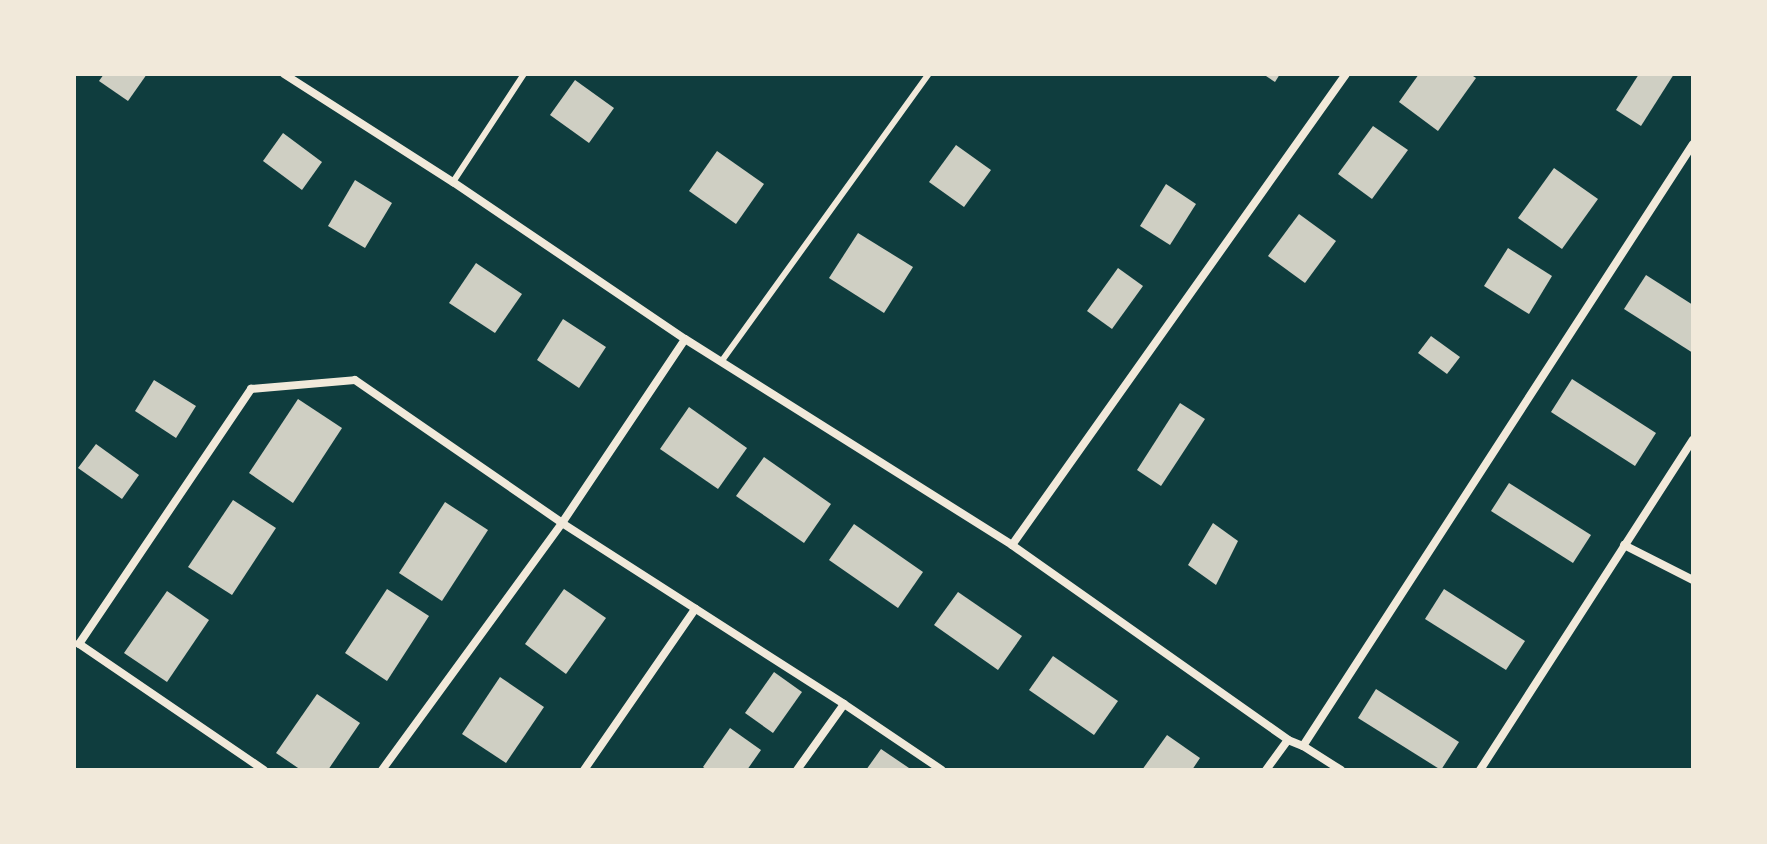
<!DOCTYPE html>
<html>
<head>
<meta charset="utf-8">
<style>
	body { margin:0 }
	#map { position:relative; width:1767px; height:844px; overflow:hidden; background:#0f3d3e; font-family:"Nunito Sans",sans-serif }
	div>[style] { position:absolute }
	.building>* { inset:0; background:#cfcfc3 }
	.service>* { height:6px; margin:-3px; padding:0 3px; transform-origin:3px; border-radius:3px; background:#f1e9da }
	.minor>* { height:8px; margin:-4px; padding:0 4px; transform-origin:4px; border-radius:4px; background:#f1e9da }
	span { translate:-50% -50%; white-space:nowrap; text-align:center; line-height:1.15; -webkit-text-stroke:8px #f1e9da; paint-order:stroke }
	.frame { position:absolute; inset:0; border:76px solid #f1e9da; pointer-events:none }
</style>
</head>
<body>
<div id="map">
	<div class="building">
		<div style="clip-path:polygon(104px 74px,147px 74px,128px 101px,99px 81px)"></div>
		<div style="clip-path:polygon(1263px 74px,1280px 74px,1275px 82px)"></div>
		<div style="clip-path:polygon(1419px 74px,1470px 74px,1476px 78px,1438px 131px,1399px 102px)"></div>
		<div style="clip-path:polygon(1639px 74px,1674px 74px,1641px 126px,1616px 110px)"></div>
		<div style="clip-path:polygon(575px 80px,614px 108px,589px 143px,550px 115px)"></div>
		<div style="clip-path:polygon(1373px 126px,1408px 150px,1372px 199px,1338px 174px)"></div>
		<div style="clip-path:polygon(283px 133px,322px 162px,302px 190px,263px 161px)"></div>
		<div style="clip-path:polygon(956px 145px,991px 170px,964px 207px,929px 182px)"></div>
		<div style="clip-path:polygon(717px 151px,764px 184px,736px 224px,689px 191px)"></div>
		<div style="clip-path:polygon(1554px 168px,1598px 199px,1562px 249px,1518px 218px)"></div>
		<div style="clip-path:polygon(355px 180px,392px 203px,365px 248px,328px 226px)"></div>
		<div style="clip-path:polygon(1166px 184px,1196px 204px,1170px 245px,1140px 226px)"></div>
		<div style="clip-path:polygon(1299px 214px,1336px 241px,1305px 283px,1268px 256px)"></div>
		<div style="clip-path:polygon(858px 233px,913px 267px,884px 313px,829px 278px)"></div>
		<div style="clip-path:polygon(1508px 248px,1552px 276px,1529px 314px,1484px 286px)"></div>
		<div style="clip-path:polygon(476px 263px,522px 294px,495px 333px,449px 303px)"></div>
		<div style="clip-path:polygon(1118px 268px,1143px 286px,1112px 329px,1087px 311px)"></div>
		<div style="clip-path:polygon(1646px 275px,1693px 305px,1693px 353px,1624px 309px)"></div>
		<div style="clip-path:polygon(563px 319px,606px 347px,579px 388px,537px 360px)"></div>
		<div style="clip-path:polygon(1431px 336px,1460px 357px,1447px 374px,1418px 353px)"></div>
		<div style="clip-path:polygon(1572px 379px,1656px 433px,1635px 466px,1551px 412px)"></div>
		<div style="clip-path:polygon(154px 380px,196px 406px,176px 438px,135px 411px)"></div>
		<div style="clip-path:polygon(298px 399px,342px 428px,293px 503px,249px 473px)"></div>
		<div style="clip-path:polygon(1180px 403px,1205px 419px,1161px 486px,1137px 470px)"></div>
		<div style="clip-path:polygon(689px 407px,747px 448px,718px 489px,660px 449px)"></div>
		<div style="clip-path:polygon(96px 444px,139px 475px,122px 499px,78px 468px)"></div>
		<div style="clip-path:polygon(764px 457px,831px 504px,804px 543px,736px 496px)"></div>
		<div style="clip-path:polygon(1509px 483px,1591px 535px,1573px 563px,1491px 511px)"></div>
		<div style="clip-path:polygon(233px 500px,276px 528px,232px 595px,188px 567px)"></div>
		<div style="clip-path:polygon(445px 502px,488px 530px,442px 601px,399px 573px)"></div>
		<div style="clip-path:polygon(1213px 523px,1238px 541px,1216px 585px,1188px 565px)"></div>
		<div style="clip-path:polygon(854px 524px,923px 572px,898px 608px,829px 560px)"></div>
		<div style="clip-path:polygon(387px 589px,429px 616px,387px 681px,345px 653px)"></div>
		<div style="clip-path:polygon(564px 589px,606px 618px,566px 674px,525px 644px)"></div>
		<div style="clip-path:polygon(1444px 589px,1525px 641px,1506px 670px,1425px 619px)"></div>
		<div style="clip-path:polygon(167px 591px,209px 620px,167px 682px,124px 653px)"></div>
		<div style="clip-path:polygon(958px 592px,1022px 636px,998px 670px,934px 625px)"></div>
		<div style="clip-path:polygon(1053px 656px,1118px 701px,1094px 735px,1029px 690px)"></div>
		<div style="clip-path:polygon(774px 672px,802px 692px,773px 733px,745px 713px)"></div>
		<div style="clip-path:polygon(500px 677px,544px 707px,506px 763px,462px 734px)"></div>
		<div style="clip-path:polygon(1376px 689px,1459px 742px,1441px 770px,1358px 718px)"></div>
		<div style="clip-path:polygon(317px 694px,360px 723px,328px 770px,301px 770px,276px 753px)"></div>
		<div style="clip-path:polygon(730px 728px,761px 750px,747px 770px,707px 770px,703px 767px)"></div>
		<div style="clip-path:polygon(1167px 735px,1200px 758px,1192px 770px,1142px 770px)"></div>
		<div style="clip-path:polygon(881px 749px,909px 768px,908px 770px,866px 770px)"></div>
	</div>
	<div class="service">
		<div style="left:453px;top:182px;width:129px;rotate:-56.7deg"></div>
		<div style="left:721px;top:362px;width:355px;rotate:-54.2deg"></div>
	</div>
	<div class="minor">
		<div style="left:284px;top:74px;width:201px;rotate:32.6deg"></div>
		<div style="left:453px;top:182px;width:280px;rotate:34.1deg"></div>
		<div style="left:685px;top:339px;width:386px;rotate:32.2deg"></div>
		<div style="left:1012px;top:545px;width:338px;rotate:35.2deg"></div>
		<div style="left:1288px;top:740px;width:16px;rotate:22deg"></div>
		<div style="left:1012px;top:545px;width:577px;rotate:-54.66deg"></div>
		<div style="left:1624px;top:545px;width:77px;rotate:26.9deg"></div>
		<div style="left:264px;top:770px;width:224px;rotate:-145.7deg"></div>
		<div style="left:79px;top:644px;width:308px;rotate:-56deg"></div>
		<div style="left:251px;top:389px;width:104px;rotate:-4.9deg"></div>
		<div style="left:355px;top:380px;width:252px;rotate:34.6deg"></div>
		<div style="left:562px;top:523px;width:335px;rotate:32.7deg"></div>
		<div style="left:382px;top:770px;width:306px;rotate:-53.9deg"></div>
		<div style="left:562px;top:523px;width:221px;rotate:-56.2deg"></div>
		<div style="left:584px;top:770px;width:196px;rotate:-55.4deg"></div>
		<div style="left:797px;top:770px;width:81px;rotate:-54.5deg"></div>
		<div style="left:844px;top:704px;width:118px;rotate:34deg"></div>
		<div style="left:1266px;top:770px;width:37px;rotate:-54deg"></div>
		<div style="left:1341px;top:770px;width:45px;rotate:-147.7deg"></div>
		<div style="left:1303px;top:746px;width:717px;rotate:-57.06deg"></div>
		<div style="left:1480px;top:770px;width:393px;rotate:-57.2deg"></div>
	</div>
	<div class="frame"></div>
</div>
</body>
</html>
